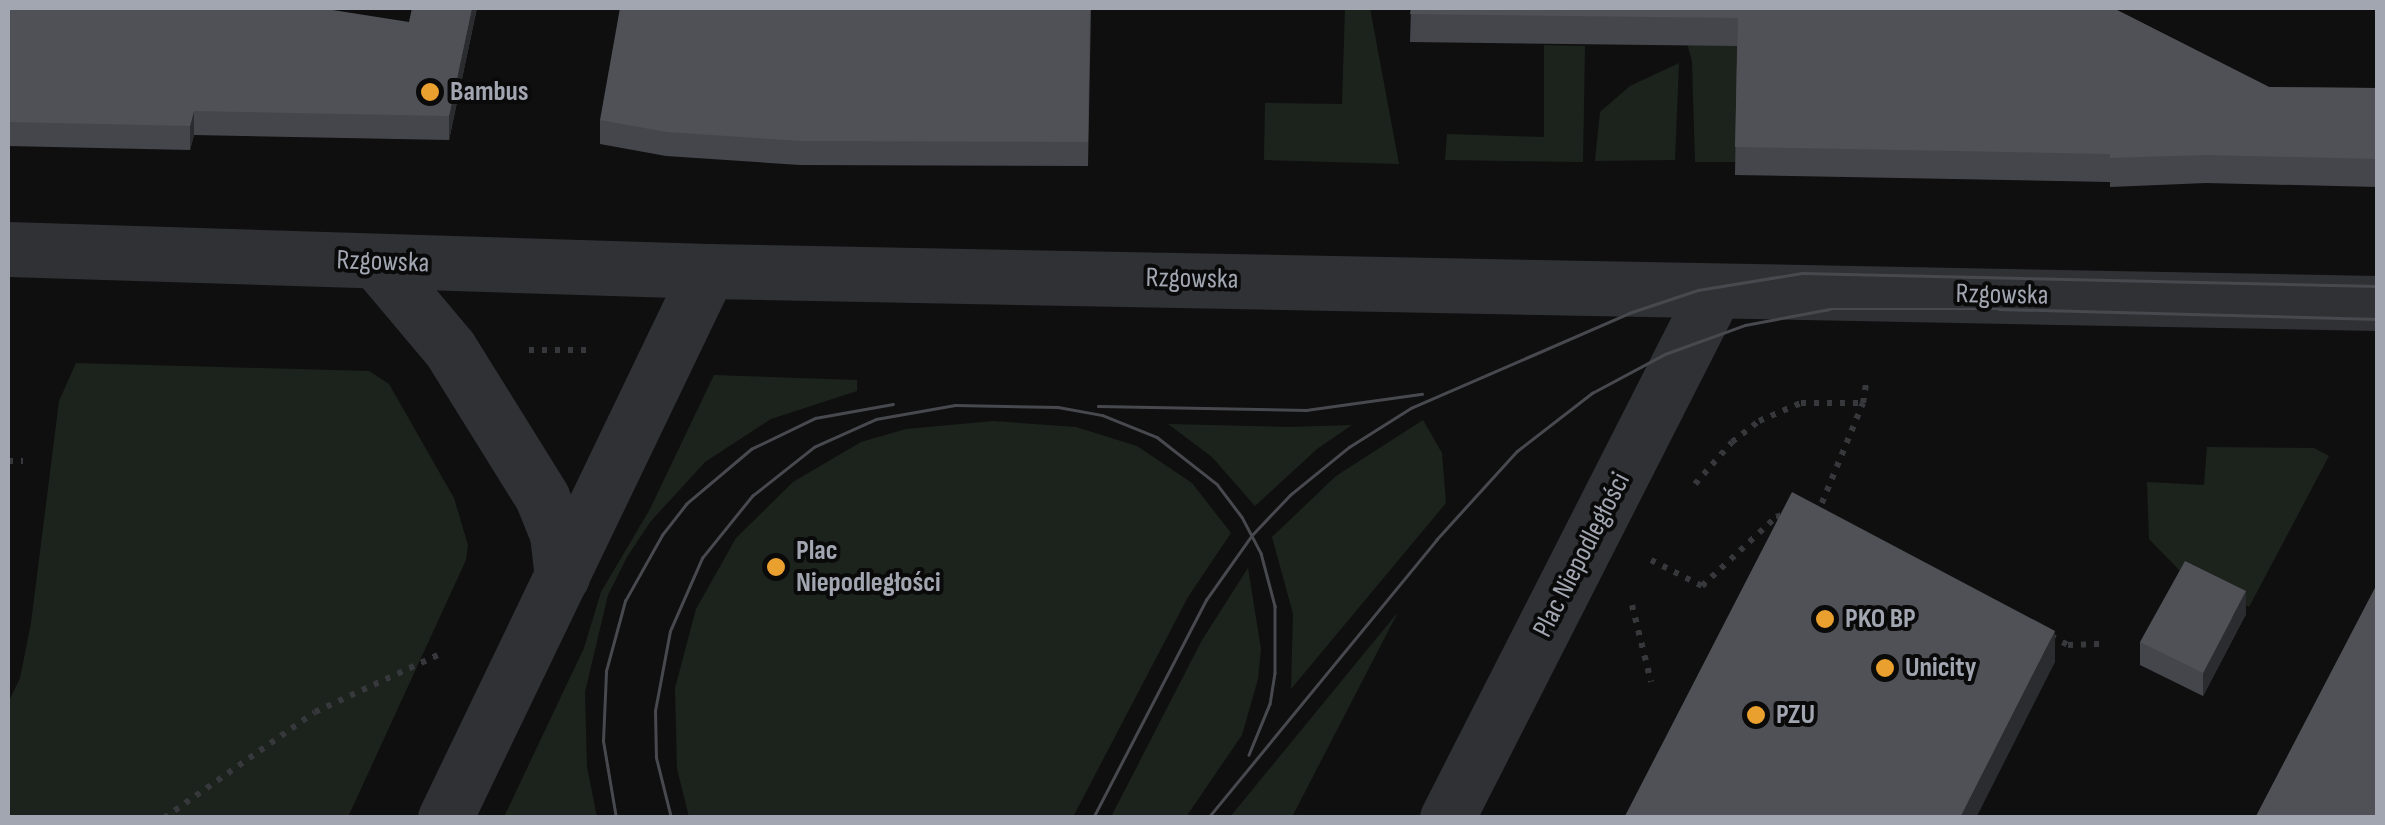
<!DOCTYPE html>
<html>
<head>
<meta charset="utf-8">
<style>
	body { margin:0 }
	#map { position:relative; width:2385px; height:825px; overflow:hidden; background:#0f0f10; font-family:"Sofia Sans Condensed",sans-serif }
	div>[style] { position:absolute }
	.green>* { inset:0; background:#1c231c }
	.path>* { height:6px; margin-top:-3px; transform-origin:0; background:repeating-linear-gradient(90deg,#36383c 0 5px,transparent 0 13px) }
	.minor>* { height:55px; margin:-27.5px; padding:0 27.5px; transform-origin:27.5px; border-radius:27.5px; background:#303135 }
	.tram>* { height:2.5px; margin:-1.25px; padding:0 1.25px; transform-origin:1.25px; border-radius:1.25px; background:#47494e }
	.wall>* { inset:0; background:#45464b }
	.shaded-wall>* { inset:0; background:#2b2c2f }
	.building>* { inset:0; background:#4f5156 }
	.dots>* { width:28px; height:28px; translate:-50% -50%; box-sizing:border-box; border:5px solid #0a0a0b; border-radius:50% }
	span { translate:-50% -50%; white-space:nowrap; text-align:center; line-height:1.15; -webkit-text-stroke:8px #0a0a0b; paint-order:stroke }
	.poi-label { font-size:28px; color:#a1a6b1; font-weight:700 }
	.left { translate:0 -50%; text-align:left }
	.street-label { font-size:28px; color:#a1a6b1 }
	.frame { position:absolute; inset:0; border:10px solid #a1a6b1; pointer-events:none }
</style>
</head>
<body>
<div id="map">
	<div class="green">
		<div style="clip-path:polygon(1345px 8px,1370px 8px,1399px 164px,1264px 160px,1265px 103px,1342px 104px)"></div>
		<div style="clip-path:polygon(1685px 36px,1738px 37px,1736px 162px,1695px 162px,1692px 61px)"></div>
		<div style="clip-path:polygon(1544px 45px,1585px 46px,1583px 162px,1445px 160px,1447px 134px,1544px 137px)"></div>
		<div style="clip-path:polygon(1679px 63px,1675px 160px,1595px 161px,1600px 112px,1630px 86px)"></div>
		<div style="clip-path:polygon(76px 363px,369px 371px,389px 384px,454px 498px,468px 545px,466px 560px,348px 817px,8px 817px,8px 703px,20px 678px,31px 623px,59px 401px)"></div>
		<div style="clip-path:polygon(714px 375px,857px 380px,857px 391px,771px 419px,705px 462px,651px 521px,627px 557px,608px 595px,585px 692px,587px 767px,597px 817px,504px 817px,584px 648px,601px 592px,650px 509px)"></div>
		<div style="clip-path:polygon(1423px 420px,1442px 453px,1446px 503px,1291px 689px,1293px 614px,1272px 537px,1336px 476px)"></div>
		<div style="clip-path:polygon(993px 421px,1076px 427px,1137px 446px,1192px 483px,1231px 533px,1188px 597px,1073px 817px,689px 817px,677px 769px,675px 688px,696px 609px,736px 538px,793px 482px,861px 442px,906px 429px)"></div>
		<div style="clip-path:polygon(1168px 424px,1289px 427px,1352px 425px,1317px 449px,1255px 506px,1212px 457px)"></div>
		<div style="clip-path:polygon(2207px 447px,2314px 448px,2329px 456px,2249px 607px,2182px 573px,2149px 539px,2147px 482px,2204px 485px)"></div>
		<div style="clip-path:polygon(1248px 568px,1261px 649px,1258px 679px,1242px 735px,1186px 817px,1111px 817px,1202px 640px)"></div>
		<div style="clip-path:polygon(1398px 612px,1292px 817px,1230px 817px)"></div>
	</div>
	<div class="path">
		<div style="left:529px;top:350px;width:63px"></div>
		<div style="left:8px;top:461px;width:15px"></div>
		<div style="left:1695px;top:484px;width:56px;rotate:-48.6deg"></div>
		<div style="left:1732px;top:442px;width:34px;rotate:-38deg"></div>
		<div style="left:1759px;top:421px;width:46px;rotate:-23.2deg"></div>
		<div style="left:1801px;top:403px;width:62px"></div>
		<div style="left:1863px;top:403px;width:20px;rotate:-81deg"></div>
		<div style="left:1817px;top:515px;width:121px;rotate:-67.7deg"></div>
		<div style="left:1651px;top:560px;width:57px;rotate:27deg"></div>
		<div style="left:1702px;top:586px;width:101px;rotate:-43deg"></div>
		<div style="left:1776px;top:517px;width:9px;rotate:-18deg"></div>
		<div style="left:1632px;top:605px;width:79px;rotate:76.1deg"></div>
		<div style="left:2051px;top:636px;width:19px;rotate:28deg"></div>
		<div style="left:2068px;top:645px;width:37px;rotate:-2deg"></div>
		<div style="left:164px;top:818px;width:184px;rotate:-35.1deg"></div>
		<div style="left:315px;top:712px;width:142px;rotate:-24.9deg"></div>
	</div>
	<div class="minor">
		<div style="left:8px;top:249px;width:700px;rotate:1.8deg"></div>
		<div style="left:708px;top:271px;width:1670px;rotate:1.1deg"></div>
		<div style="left:376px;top:261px;width:115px;rotate:49.9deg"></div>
		<div style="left:450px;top:349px;width:174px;rotate:58.1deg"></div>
		<div style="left:542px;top:497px;width:40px;rotate:68deg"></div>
		<div style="left:557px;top:534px;width:43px;rotate:83.4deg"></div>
		<div style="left:445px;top:818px;width:607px;rotate:-64.32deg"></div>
		<div style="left:1447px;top:818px;width:591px;rotate:-63.04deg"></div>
	</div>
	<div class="tram">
		<div style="left:1098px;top:406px;width:208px;rotate:1.1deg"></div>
		<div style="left:1306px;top:410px;width:117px;rotate:-7.9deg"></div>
		<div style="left:616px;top:818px;width:78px;rotate:-99.6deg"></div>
		<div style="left:603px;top:741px;width:70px;rotate:-87.5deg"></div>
		<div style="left:606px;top:671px;width:73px;rotate:-74.8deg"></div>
		<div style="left:625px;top:601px;width:76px;rotate:-60.7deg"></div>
		<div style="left:662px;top:535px;width:39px;rotate:-52deg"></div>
		<div style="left:686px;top:504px;width:85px;rotate:-40.2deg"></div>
		<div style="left:751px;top:449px;width:71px;rotate:-25.8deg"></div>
		<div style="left:815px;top:418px;width:79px;rotate:-10.2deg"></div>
		<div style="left:671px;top:818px;width:62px;rotate:-104deg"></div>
		<div style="left:656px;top:758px;width:47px;rotate:-91.2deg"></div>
		<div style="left:655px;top:711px;width:81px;rotate:-79.4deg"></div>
		<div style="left:670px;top:631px;width:80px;rotate:-66.3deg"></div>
		<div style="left:702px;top:558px;width:80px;rotate:-51.1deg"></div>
		<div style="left:752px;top:496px;width:79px;rotate:-38.3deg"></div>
		<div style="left:814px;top:447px;width:68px;rotate:-24.3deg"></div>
		<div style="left:876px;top:419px;width:80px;rotate:-10deg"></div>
		<div style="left:955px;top:405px;width:103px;rotate:1.1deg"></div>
		<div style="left:1058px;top:407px;width:45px;rotate:10.3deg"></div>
		<div style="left:1102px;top:415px;width:59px;rotate:21.8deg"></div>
		<div style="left:1157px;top:437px;width:76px;rotate:38.1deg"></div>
		<div style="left:1217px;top:484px;width:41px;rotate:52.9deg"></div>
		<div style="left:1242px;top:517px;width:41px;rotate:62.2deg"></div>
		<div style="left:1261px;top:553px;width:55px;rotate:75.2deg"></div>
		<div style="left:1275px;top:606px;width:67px;rotate:90deg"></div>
		<div style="left:1275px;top:673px;width:31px;rotate:99deg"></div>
		<div style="left:1270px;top:704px;width:55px;rotate:112.4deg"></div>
		<div style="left:1093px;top:818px;width:246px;rotate:-62.6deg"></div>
		<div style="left:1206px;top:600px;width:80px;rotate:-54.7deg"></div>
		<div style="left:1252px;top:535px;width:55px;rotate:-46.5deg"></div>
		<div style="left:1290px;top:495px;width:76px;rotate:-39.1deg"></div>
		<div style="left:1349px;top:447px;width:73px;rotate:-32.2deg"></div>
		<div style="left:1411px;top:408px;width:238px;rotate:-23.5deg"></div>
		<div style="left:1629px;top:313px;width:73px;rotate:-18.4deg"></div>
		<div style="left:1698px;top:290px;width:105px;rotate:-9.3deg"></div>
		<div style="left:1802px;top:273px;width:576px;rotate:1.29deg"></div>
		<div style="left:1208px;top:818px;width:360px;rotate:-50.6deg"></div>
		<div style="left:1436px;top:540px;width:120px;rotate:-47.7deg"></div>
		<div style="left:1517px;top:451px;width:95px;rotate:-37.7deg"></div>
		<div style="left:1592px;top:393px;width:83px;rotate:-28.1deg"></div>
		<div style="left:1665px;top:354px;width:85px;rotate:-19.9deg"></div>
		<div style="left:1745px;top:325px;width:86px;rotate:-10.7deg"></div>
		<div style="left:1830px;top:309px;width:169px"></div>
		<div style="left:1999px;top:309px;width:379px;rotate:1.5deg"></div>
	</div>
	<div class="wall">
		<div style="clip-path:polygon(8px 8px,409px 22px,477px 8px,449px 140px,194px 135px,190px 150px,8px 146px)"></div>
		<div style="clip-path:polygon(1091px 8px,1088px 166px,800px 165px,666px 156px,600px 144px,600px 120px)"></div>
		<div style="clip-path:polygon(1411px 8px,2113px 8px,2269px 87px,2378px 88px,2378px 187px,2206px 183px,2110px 187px,2110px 182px,1735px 175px,1737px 46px,1410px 42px)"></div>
		<div style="clip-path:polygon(2246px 614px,2203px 696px,2140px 665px,2140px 642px)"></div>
	</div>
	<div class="shaded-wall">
		<div style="clip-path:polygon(472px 8px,477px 8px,449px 140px,449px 116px)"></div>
		<div style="clip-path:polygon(194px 111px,194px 135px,190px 150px,190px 126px)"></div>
		<div style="clip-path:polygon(2246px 591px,2246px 614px,2203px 696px,2203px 673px)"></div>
		<div style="clip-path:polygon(2055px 631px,2055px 662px,1976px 818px,1960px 818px)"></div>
	</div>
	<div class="building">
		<div style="clip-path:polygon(8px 8px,320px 8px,409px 22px,412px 8px,472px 8px,449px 116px,194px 111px,190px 126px,8px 122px)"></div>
		<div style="clip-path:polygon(620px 8px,1090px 8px,1088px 142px,800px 141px,666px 132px,600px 120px)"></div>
		<div style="clip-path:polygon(1411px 8px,2113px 8px,2269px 87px,2378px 88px,2378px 159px,2206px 155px,2110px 158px,2110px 154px,1735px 147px,1738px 18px,1410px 14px)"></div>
		<div style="clip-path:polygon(1792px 492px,2055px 631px,1960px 818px,1624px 818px)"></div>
		<div style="clip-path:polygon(2185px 561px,2246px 591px,2203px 673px,2140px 642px)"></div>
		<div style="clip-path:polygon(2378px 582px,2378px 818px,2255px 818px)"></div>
	</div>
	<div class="dots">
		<div style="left:430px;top:92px;background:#eaa02e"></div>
		<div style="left:776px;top:567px;background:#eaa02e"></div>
		<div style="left:1825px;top:619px;background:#eaa02e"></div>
		<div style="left:1885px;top:668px;background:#eaa02e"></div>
		<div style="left:1756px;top:715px;background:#eaa02e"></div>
	</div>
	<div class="poi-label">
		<span class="left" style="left:450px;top:92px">Bambus</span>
		<span class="left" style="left:796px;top:567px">Plac<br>Niepodległości</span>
		<span class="left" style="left:1845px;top:619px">PKO BP</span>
		<span class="left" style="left:1905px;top:668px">Unicity</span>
		<span class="left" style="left:1776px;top:715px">PZU</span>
	</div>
	<div class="street-label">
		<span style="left:383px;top:262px;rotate:2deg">Rzgowska</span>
		<span style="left:1192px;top:279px;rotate:1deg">Rzgowska</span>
		<span style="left:2002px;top:295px;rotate:1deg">Rzgowska</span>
		<span style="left:1582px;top:555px;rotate:-63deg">Plac Niepodległości</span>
	</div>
	<div class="frame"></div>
</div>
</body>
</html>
